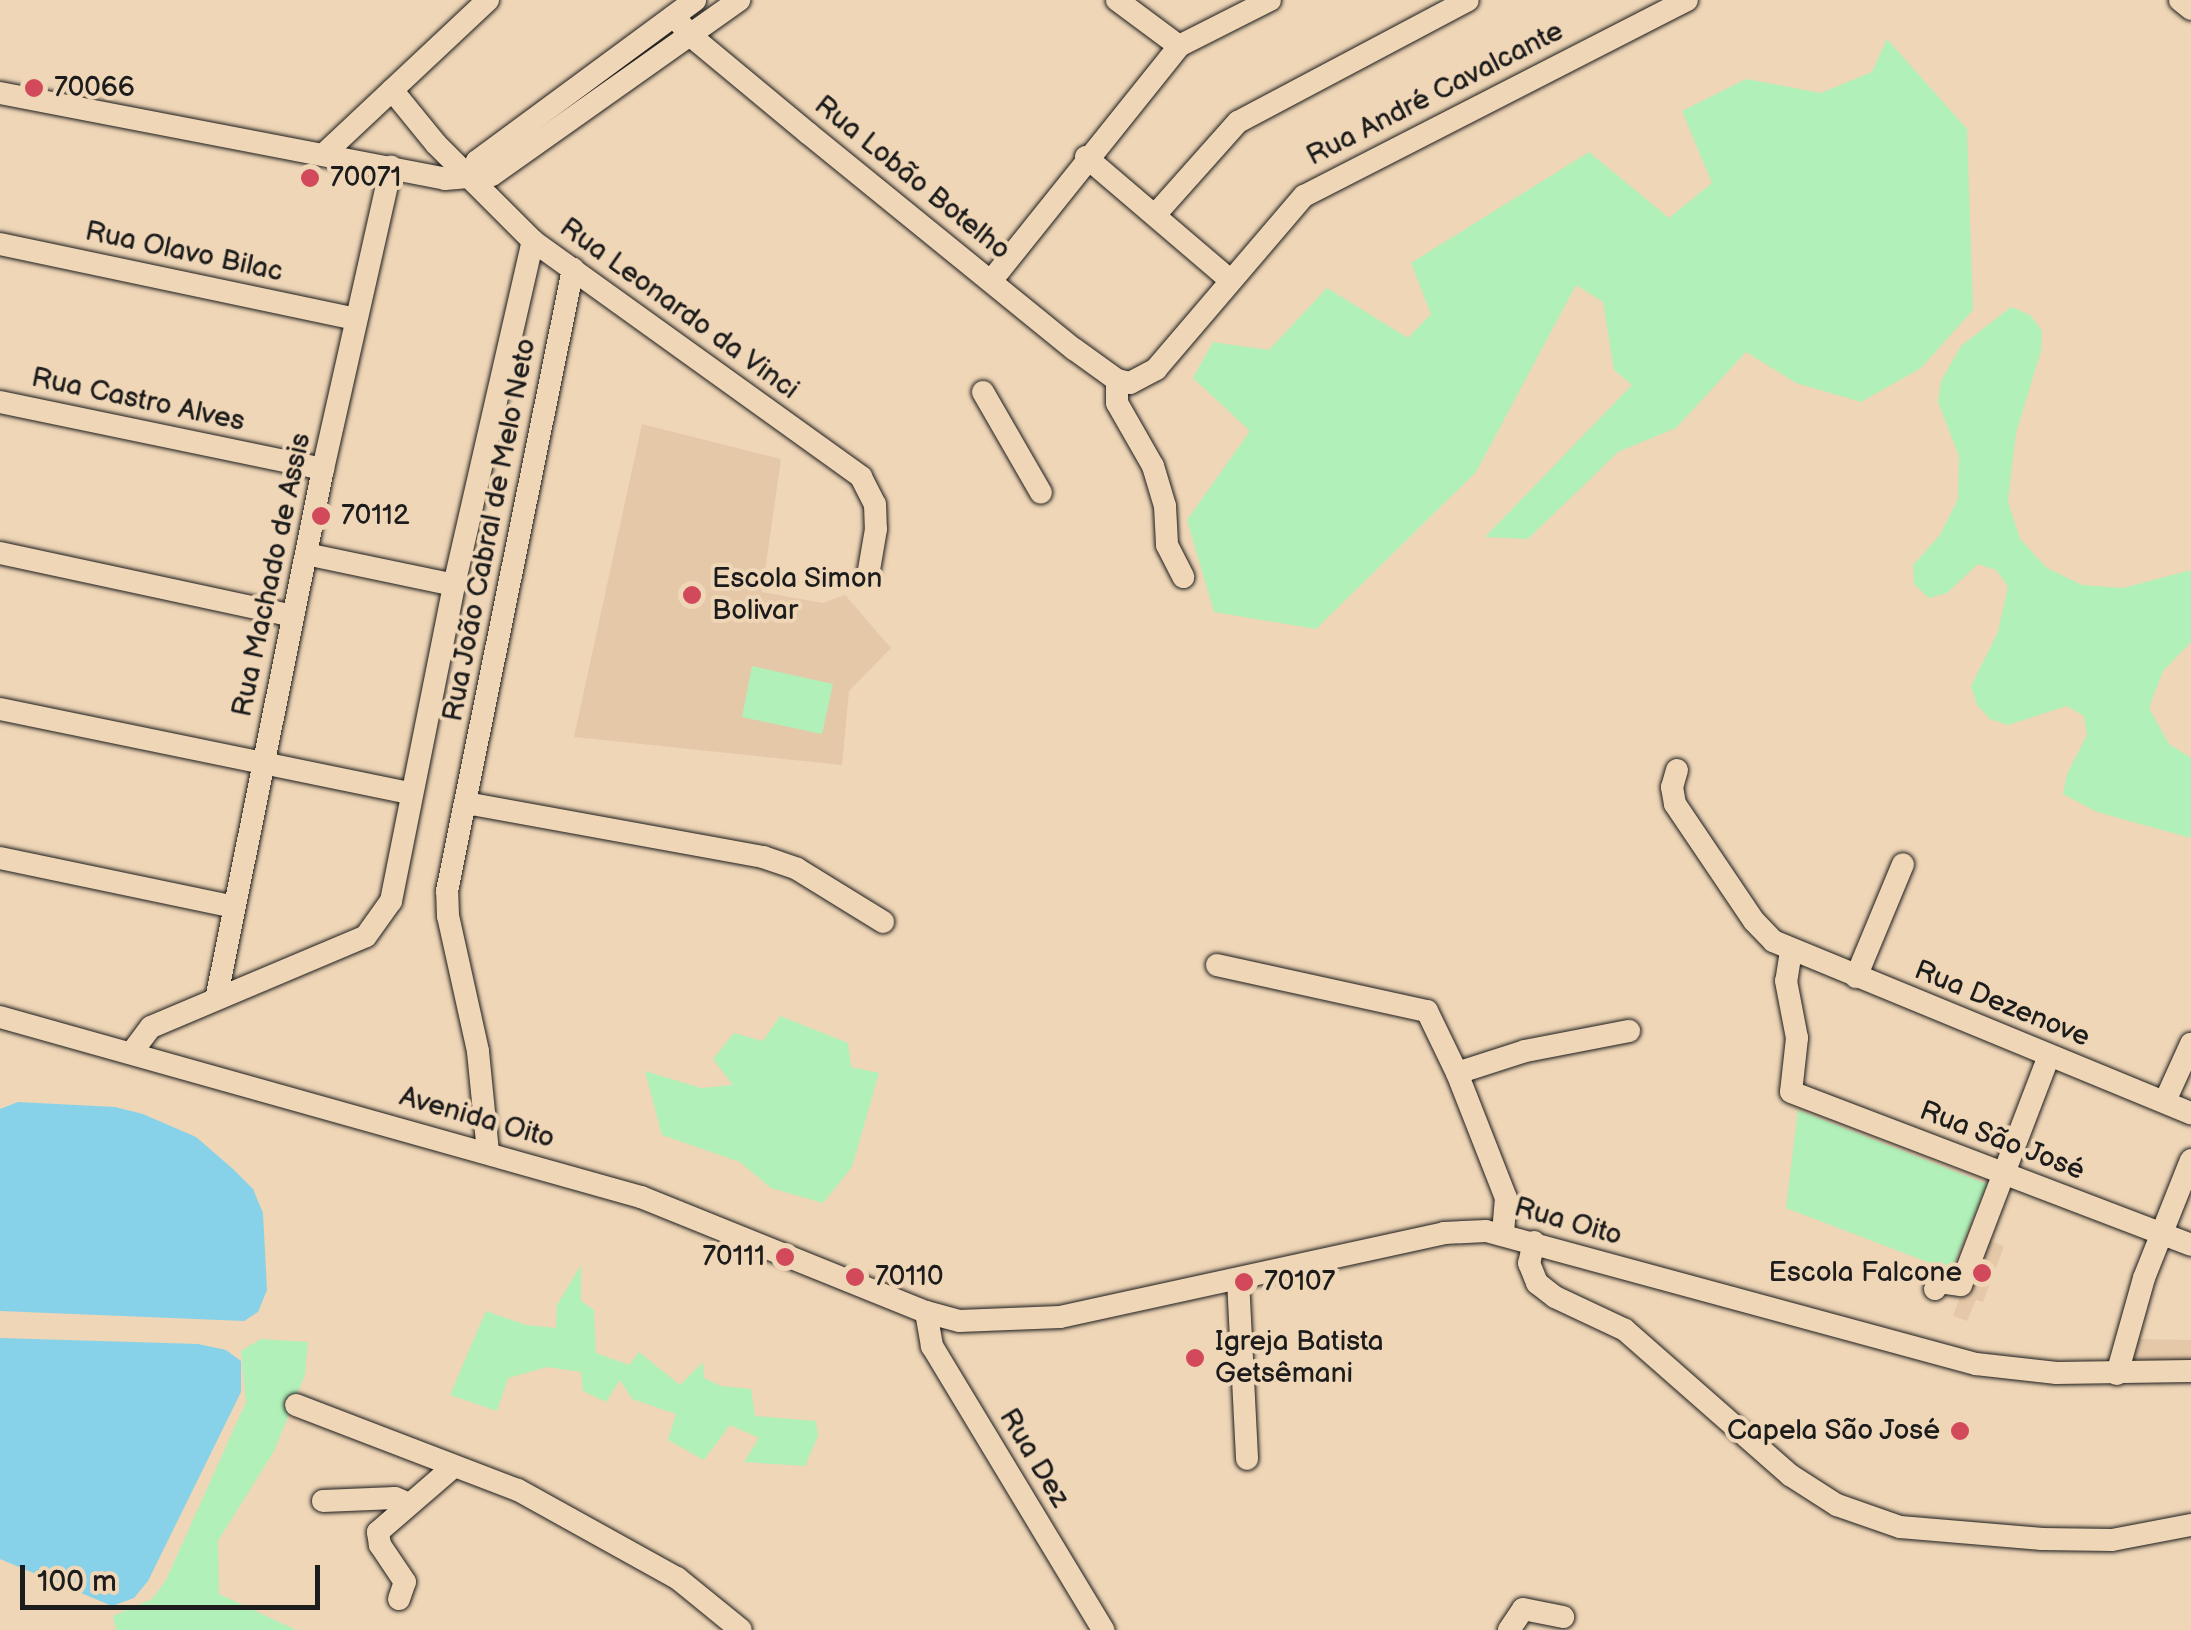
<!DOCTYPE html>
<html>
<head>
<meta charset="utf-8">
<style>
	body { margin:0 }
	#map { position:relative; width:2191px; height:1630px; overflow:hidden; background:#efd6b7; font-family:"Balsamiq Sans",sans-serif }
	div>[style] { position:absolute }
	.built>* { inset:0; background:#e5c8a8 }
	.green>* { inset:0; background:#b1f0b8 }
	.water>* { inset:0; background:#87d2e8 }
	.roads { filter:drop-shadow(0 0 2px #1c1c1c) drop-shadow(0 0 2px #1c1c1c) }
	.minor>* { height:22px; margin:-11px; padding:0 11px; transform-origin:11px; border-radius:11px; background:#efd6b7 }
	.dots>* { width:28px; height:28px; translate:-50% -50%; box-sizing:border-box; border:5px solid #efd6b7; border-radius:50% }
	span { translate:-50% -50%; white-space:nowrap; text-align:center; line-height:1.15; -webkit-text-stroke:8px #efd6b7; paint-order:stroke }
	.poi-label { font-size:28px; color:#1c1c1c }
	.left { translate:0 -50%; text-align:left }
	.right { translate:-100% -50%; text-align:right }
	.street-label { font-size:28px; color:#1c1c1c }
	.scale { position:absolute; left:20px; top:1565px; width:300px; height:45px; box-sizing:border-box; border:5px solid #1c1c1c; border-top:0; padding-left:12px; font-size:30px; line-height:35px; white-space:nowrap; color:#1c1c1c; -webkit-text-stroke:8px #efd6b7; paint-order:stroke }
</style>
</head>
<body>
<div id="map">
	<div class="built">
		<div style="clip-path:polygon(642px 424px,781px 459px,762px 592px,823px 603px,845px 595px,891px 648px,849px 691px,842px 765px,574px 737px)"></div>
		<div style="clip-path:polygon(1982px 1238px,2004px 1246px,1983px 1302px,1976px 1300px,1967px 1321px,1953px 1316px)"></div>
		<div style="clip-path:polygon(2132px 1339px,2191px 1340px,2191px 1360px,2125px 1361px)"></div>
	</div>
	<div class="green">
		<div style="clip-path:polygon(1887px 39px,1967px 129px,1973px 310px,1921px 368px,1861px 402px,1796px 383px,1746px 352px,1676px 428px,1618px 452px,1528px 539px,1485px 537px,1632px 385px,1614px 370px,1603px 302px,1576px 285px,1476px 472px,1316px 629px,1214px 612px,1187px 520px,1250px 431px,1193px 378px,1213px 342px,1269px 350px,1327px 288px,1408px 338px,1431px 314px,1411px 263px,1589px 152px,1669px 218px,1712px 183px,1682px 111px,1746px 79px,1821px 93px,1872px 72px)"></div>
		<div style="clip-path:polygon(2011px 307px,2030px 315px,2042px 331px,2041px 351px,2016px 433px,2008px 501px,2020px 539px,2047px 568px,2082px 585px,2123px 588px,2191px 570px,2191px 642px,2163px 671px,2149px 708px,2169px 744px,2191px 758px,2191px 838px,2097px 812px,2063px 794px,2067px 774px,2087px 735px,2084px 716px,2067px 706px,2008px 725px,1990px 719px,1977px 705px,1971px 686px,1998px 632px,2008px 586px,1996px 570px,1978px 564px,1947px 593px,1929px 598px,1914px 584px,1913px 565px,1940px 535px,1958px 499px,1959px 456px,1938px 402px,1941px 381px,1961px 346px)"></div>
		<div style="clip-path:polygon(752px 666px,833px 684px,822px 734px,742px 717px)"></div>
		<div style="clip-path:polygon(780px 1016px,848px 1043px,851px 1067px,879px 1073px,852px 1167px,823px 1203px,771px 1188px,740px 1162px,662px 1135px,645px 1071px,701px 1088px,733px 1085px,713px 1059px,734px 1033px,763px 1041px)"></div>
		<div style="clip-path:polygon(1798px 1110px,1987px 1184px,1951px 1271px,1786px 1208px)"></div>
		<div style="clip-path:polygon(581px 1265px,581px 1301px,594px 1310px,596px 1353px,629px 1365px,639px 1352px,680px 1385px,703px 1362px,704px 1378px,721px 1386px,751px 1389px,755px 1416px,816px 1421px,818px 1436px,805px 1466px,744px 1462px,759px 1438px,730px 1425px,704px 1460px,668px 1440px,676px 1414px,632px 1399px,620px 1380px,606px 1402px,583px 1391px,581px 1372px,547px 1367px,508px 1378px,497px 1411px,450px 1395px,486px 1311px,526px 1325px,556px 1328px,557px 1305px)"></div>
		<div style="clip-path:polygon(261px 1339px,308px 1342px,305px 1375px,274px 1451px,218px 1541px,219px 1594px,296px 1630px,116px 1630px,113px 1616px,152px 1599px,166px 1580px,246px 1402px,241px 1351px)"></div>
	</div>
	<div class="water">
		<div style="clip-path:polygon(18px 1102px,115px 1107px,143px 1114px,196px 1137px,233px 1169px,253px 1189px,263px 1213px,267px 1290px,258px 1312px,244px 1321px,0 1311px,0 1109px)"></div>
		<div style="clip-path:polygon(0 1338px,198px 1344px,226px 1350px,241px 1361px,241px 1392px,148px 1581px,134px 1598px,112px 1606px,0 1559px)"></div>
	</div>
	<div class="roads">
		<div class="minor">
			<div style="left:1117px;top:0;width:77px;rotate:36.6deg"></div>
			<div style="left:2180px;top:0;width:14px;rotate:39deg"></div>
			<div style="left:674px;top:16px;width:26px;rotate:50deg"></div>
			<div style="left:691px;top:36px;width:153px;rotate:39.7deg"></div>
			<div style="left:809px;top:134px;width:341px;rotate:39.1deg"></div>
			<div style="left:1074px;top:349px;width:53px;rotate:35.8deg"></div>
			<div style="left:1117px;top:380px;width:13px;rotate:13deg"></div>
			<div style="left:1130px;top:383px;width:30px;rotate:-28deg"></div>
			<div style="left:1156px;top:369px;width:228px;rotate:-49.5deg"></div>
			<div style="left:1304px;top:196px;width:430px;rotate:-27.1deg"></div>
			<div style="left:392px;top:90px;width:70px;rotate:50.8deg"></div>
			<div style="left:436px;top:144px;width:137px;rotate:45deg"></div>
			<div style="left:533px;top:241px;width:404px;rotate:35.7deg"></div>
			<div style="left:861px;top:477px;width:30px;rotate:63deg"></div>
			<div style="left:875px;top:504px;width:25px;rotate:88deg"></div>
			<div style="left:876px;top:529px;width:42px;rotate:99.7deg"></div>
			<div style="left:0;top:93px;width:453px;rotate:10.9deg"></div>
			<div style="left:445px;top:179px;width:47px;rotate:-4.9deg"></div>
			<div style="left:492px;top:175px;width:303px;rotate:-35.3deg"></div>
			<div style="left:324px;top:154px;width:225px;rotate:-43.2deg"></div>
			<div style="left:1086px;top:157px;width:189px;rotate:40.5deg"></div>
			<div style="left:473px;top:178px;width:17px;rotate:-77deg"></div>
			<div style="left:477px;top:161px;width:271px;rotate:-36.4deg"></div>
			<div style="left:1155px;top:215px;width:125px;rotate:-48.3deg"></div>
			<div style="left:1238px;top:122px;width:260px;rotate:-27.9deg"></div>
			<div style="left:0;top:244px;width:363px;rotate:11.9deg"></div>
			<div style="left:991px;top:281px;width:301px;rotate:-51.3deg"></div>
			<div style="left:1179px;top:46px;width:102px;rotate:-26.8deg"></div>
			<div style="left:1117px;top:380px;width:23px;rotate:90deg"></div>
			<div style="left:1117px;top:403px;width:73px;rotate:60.3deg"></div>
			<div style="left:1153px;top:466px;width:42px;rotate:73.3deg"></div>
			<div style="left:1165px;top:506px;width:39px;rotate:87deg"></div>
			<div style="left:1167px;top:545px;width:36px;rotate:63deg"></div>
			<div style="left:983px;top:392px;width:116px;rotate:60.1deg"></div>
			<div style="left:0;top:402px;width:330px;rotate:11.7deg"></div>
			<div style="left:0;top:553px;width:300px;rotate:12.1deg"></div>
			<div style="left:306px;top:554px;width:151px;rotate:11.8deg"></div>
			<div style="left:0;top:709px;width:419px;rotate:11.6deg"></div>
			<div style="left:1677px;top:770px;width:18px;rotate:106deg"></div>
			<div style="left:1672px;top:787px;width:17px;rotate:80deg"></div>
			<div style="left:1675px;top:804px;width:141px;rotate:56deg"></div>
			<div style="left:1754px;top:921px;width:28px;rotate:46deg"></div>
			<div style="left:1773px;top:941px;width:452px;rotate:22.4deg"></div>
			<div style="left:466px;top:803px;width:302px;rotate:10.3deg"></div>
			<div style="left:763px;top:857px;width:36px;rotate:19deg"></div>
			<div style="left:797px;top:869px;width:101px;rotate:31.6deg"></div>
			<div style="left:0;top:858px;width:239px;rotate:11.8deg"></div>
			<div style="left:1791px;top:951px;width:30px;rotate:99deg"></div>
			<div style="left:1786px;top:981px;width:58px;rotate:79.1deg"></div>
			<div style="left:1797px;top:1038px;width:54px;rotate:96.3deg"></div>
			<div style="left:1791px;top:1092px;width:428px;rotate:20.9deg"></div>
			<div style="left:1217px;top:965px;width:215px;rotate:12.4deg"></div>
			<div style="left:1427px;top:1011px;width:69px;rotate:64.2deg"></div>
			<div style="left:1457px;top:1073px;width:134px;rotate:68.6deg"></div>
			<div style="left:1506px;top:1198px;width:35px;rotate:95deg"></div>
			<div style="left:1856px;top:977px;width:122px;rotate:-67.4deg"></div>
			<div style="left:217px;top:995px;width:537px;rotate:-78.61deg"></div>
			<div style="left:323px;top:469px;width:310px;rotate:-77.3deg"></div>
			<div style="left:0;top:1017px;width:666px;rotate:15.69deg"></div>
			<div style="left:641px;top:1197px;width:307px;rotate:22deg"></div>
			<div style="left:926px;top:1312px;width:34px;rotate:15deg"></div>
			<div style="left:959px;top:1321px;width:101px;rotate:-2.3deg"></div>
			<div style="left:1060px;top:1317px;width:393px;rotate:-12.3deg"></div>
			<div style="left:1444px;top:1233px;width:42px;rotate:-2.7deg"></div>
			<div style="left:1486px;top:1231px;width:508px;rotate:15.19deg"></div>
			<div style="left:1976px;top:1364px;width:81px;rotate:6.4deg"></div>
			<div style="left:2056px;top:1373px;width:135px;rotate:-0.8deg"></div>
			<div style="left:132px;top:1052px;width:31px;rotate:-53deg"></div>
			<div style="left:151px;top:1027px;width:233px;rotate:-22.9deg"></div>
			<div style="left:366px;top:936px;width:43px;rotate:-54.5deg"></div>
			<div style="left:391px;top:901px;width:322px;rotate:-78.7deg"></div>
			<div style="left:454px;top:585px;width:353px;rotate:-77.1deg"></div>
			<div style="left:1457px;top:1073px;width:71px;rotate:-17.9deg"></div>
			<div style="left:1525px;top:1051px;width:106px;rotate:-10.9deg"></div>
			<div style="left:2165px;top:1101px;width:63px;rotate:-65.5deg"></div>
			<div style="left:488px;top:1152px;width:101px;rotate:-95.7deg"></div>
			<div style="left:478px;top:1051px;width:138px;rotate:-102.5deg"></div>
			<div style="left:448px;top:916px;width:25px;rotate:-92deg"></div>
			<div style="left:447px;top:891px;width:635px;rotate:-78.55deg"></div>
			<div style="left:1534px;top:1242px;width:22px;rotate:103deg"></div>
			<div style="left:1529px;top:1263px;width:22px;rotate:68deg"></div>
			<div style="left:1537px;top:1283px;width:23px;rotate:38deg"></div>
			<div style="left:1555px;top:1297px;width:77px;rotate:25.2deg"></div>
			<div style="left:1625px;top:1330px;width:220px;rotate:41.3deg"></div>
			<div style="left:1790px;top:1475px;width:56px;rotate:32.6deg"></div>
			<div style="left:1837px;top:1505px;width:67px;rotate:19.2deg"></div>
			<div style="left:1900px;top:1527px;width:143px;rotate:4.8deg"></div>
			<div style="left:2042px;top:1539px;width:70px;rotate:0.8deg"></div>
			<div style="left:2112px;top:1540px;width:80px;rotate:-10.8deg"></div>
			<div style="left:1238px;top:1280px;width:179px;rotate:87.1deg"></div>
			<div style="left:1935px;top:1289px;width:8px;rotate:-60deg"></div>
			<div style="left:1939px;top:1282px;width:22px;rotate:8deg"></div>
			<div style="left:1961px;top:1285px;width:245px;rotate:-69deg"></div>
			<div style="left:926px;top:1312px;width:35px;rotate:80deg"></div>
			<div style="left:932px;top:1346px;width:332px;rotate:58.9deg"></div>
			<div style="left:2117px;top:1374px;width:100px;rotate:-74.3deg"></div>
			<div style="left:2144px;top:1278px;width:127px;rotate:-68.3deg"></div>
			<div style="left:296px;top:1405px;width:238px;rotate:21deg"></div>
			<div style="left:518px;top:1490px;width:182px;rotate:29deg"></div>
			<div style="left:677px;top:1578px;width:82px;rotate:39.1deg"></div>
			<div style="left:323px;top:1501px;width:72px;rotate:-2.4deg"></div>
			<div style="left:395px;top:1498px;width:15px;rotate:23deg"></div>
			<div style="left:399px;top:1599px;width:18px;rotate:-71deg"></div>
			<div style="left:405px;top:1582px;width:45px;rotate:-124deg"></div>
			<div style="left:380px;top:1545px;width:13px;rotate:-99deg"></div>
			<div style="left:378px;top:1532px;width:98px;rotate:-40.9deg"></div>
			<div style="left:1509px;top:1630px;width:25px;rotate:-56deg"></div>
			<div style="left:1523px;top:1609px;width:41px;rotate:11.3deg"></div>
		</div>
	</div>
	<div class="dots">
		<div style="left:34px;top:88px;background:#d1495b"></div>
		<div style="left:310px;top:178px;background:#d1495b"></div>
		<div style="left:321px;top:516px;background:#d1495b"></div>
		<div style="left:692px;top:595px;background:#d1495b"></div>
		<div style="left:785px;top:1257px;background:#d1495b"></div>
		<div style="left:1982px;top:1273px;background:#d1495b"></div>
		<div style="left:855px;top:1277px;background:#d1495b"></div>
		<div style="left:1244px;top:1282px;background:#d1495b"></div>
		<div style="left:1195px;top:1358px;background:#d1495b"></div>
		<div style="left:1960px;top:1431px;background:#d1495b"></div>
	</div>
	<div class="poi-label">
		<span class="left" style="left:54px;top:88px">70066</span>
		<span class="left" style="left:330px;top:178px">70071</span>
		<span class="left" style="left:341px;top:516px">70112</span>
		<span class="left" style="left:712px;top:595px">Escola Simon<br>Bolivar</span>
		<span class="right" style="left:765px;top:1257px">70111</span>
		<span class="right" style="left:1962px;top:1273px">Escola Falcone</span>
		<span class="left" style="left:875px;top:1277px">70110</span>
		<span class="left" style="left:1264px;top:1282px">70107</span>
		<span class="left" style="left:1215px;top:1358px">Igreja Batista<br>Getsêmani</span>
		<span class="right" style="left:1940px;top:1431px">Capela São José</span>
	</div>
	<div class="street-label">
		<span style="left:1435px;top:94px;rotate:-27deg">Rua André Cavalcante</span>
		<span style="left:912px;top:178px;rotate:39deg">Rua Lobão Botelho</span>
		<span style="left:184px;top:252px;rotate:12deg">Rua Olavo Bilac</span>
		<span style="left:679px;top:309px;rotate:36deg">Rua Leonardo da Vinci</span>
		<span style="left:138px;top:400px;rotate:12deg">Rua Castro Alves</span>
		<span style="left:490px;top:530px;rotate:-79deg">Rua João Cabral de Melo Neto</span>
		<span style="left:272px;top:575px;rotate:-78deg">Rua Machado de Assis</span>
		<span style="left:2002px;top:1004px;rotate:22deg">Rua Dezenove</span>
		<span style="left:477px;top:1118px;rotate:16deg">Avenida Oito</span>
		<span style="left:2002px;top:1141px;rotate:21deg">Rua São José</span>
		<span style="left:1568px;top:1222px;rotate:16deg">Rua Oito</span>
		<span style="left:1034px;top:1458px;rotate:59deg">Rua Dez</span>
	</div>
	<div class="scale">100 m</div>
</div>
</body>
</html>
